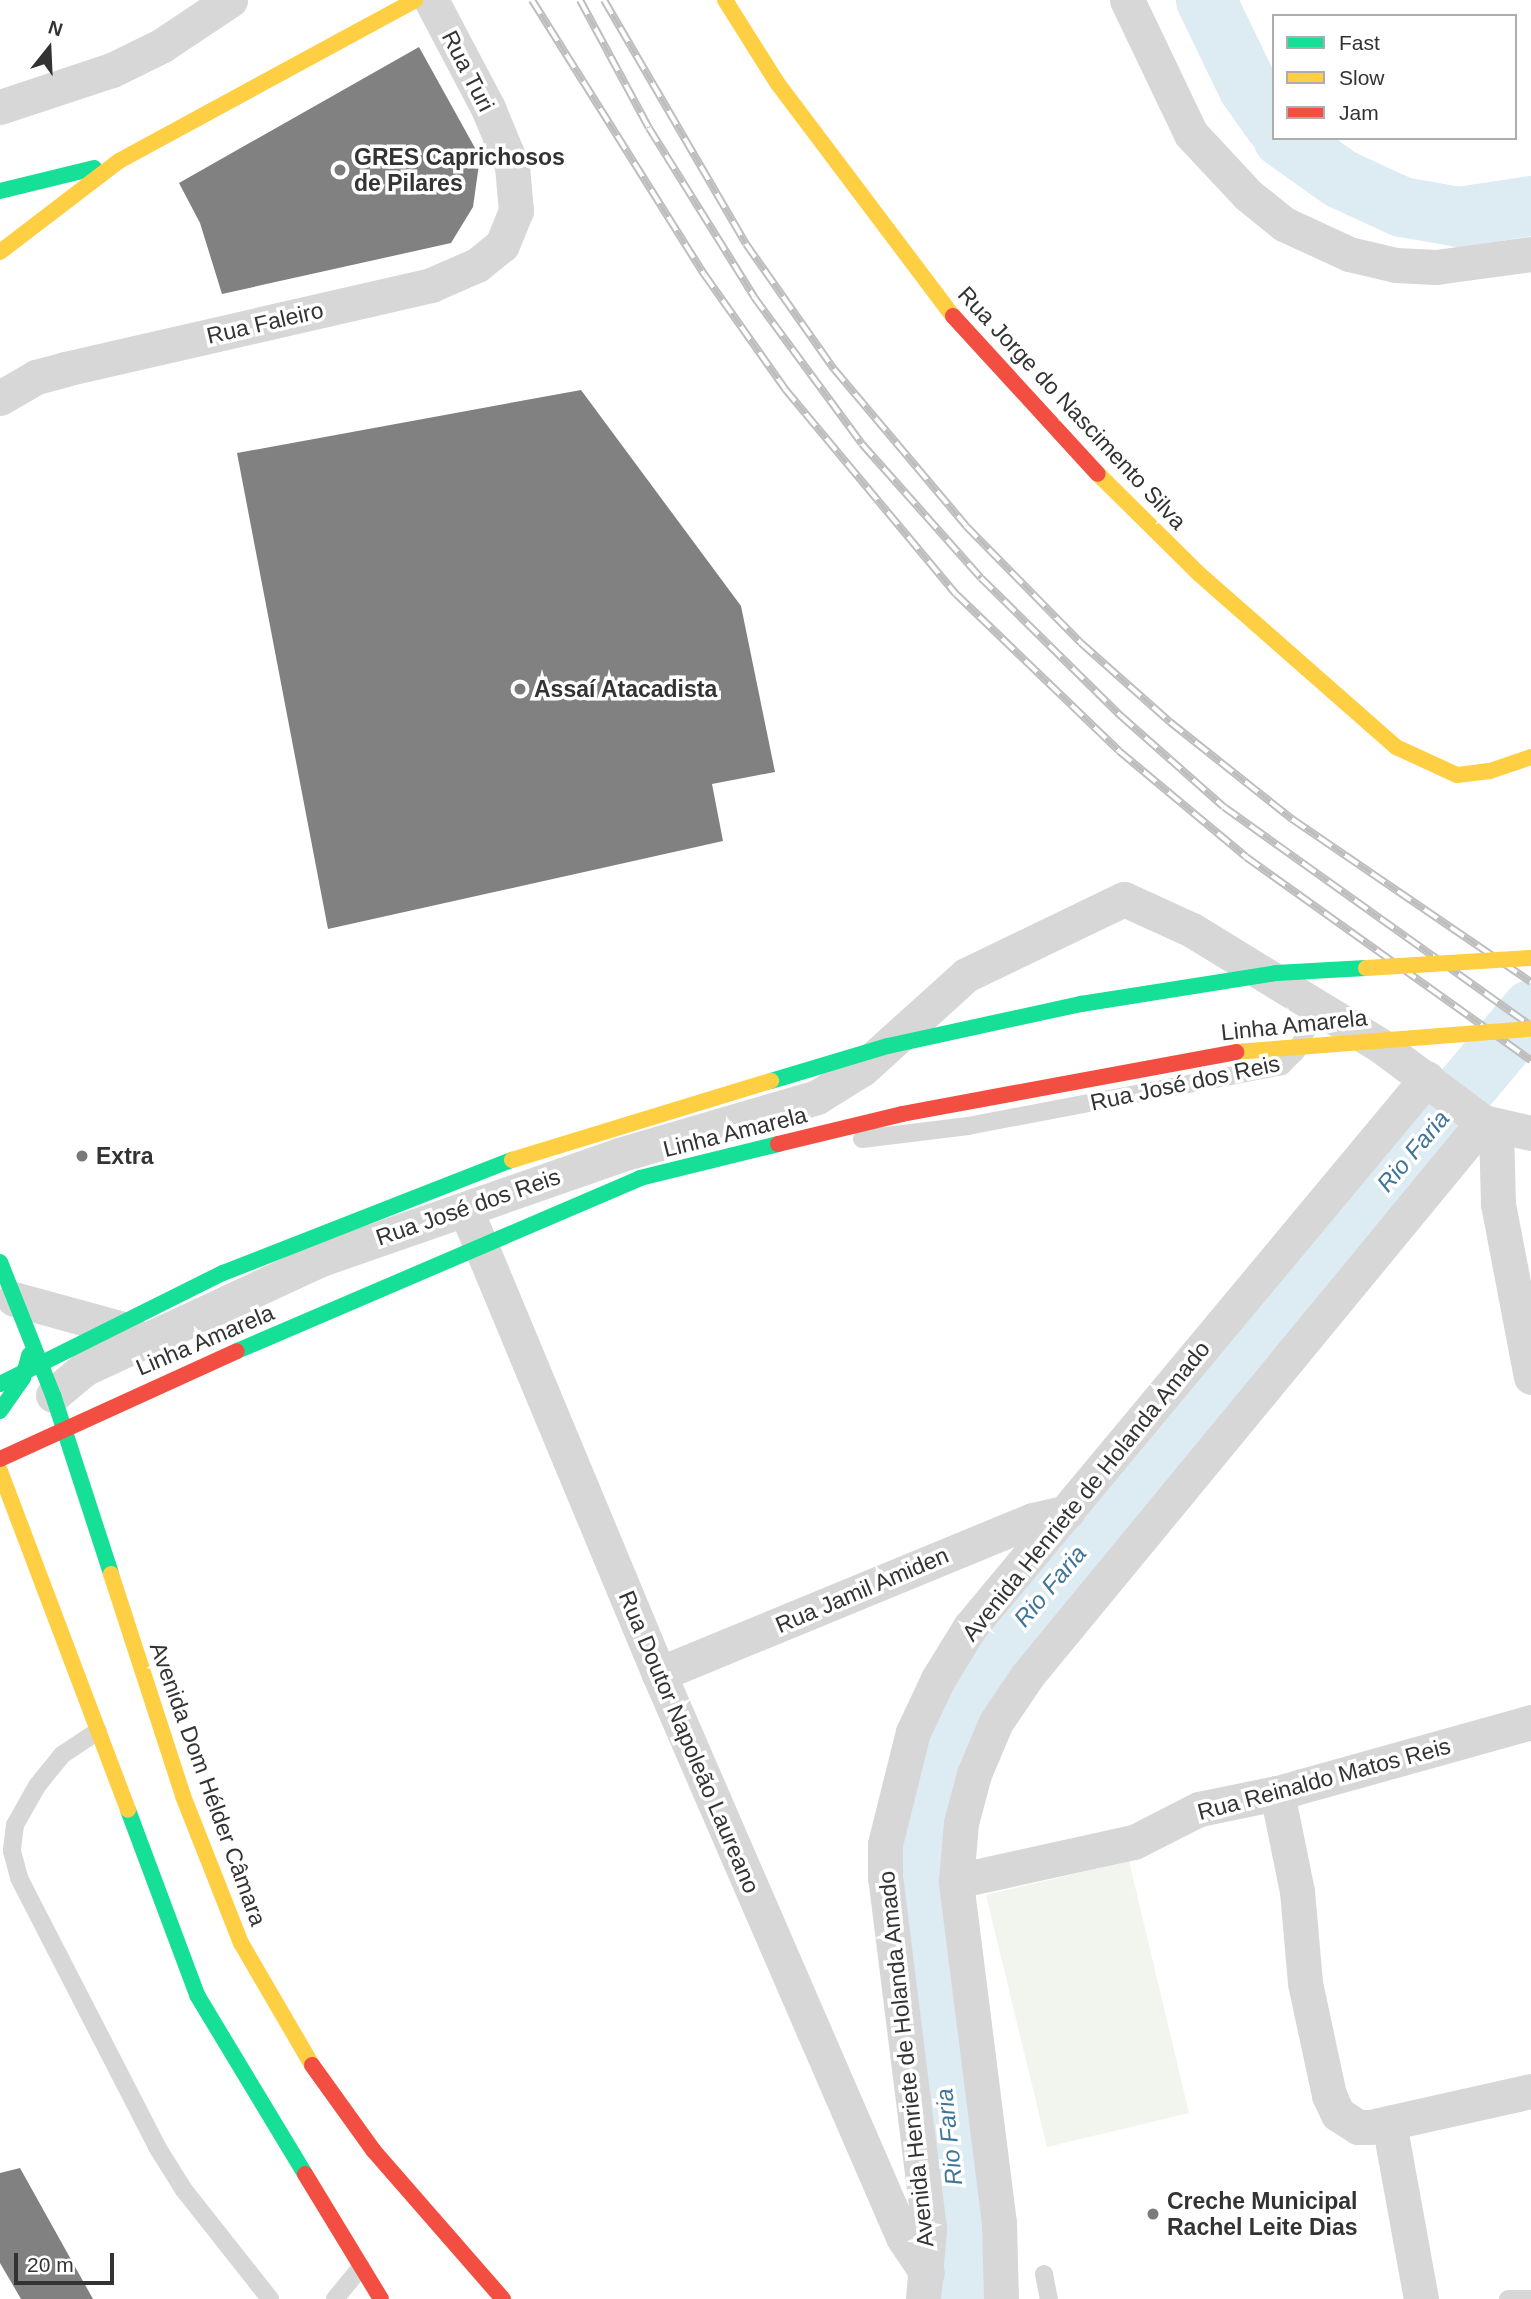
<!DOCTYPE html>
<html>
<head>
<meta charset="utf-8">
<style>
	body { margin:0 }
	#map { position:relative; width:1531px; height:2299px; overflow:hidden; background:#fff; font-family:Helvetica,sans-serif }
	div>[style] { position:absolute }
	.green>* { inset:0; background:#f1f5ed }
	.river>* { height:60px; margin:-30px; padding:0 30px; transform-origin:30px; border-radius:30px; background:#ddebf3 }
	.building>* { inset:0; background:#818181 }
	.lane>* { height:18px; margin:-9px; padding:0 9px; transform-origin:9px; border-radius:9px; background:#d7d7d7 }
	.street>* { height:35px; margin:-17.5px; padding:0 17.5px; transform-origin:17.5px; border-radius:17.5px; background:#d7d7d7 }
	.fast>* { height:16px; margin:-8px; padding:0 8px; transform-origin:8px; border-radius:8px; background:#16e098 }
	.slow>* { height:16px; margin:-8px; padding:0 8px; transform-origin:8px; border-radius:8px; background:#ffcf43 }
	.jam>* { height:16px; margin:-8px; padding:0 8px; transform-origin:8px; border-radius:8px; background:#f24e42 }
	.rail>* { height:8px; margin-top:-4px; transform-origin:0; background:repeating-linear-gradient(90deg,#fff 0 16px,#bebebe 0 32px); box-sizing:border-box; border-block:2px solid #bebebe }
	.fast-bridge>* { height:16px; margin:-8px; padding:0 8px; transform-origin:8px; border-radius:8px; background:#16e098 }
	.slow-bridge>* { height:16px; margin:-8px; padding:0 8px; transform-origin:8px; border-radius:8px; background:#ffcf43 }
	.jam-bridge>* { height:16px; margin:-8px; padding:0 8px; transform-origin:8px; border-radius:8px; background:#f24e42 }
	.dots>* { width:19px; height:19px; translate:-50% -50%; box-sizing:border-box; border:4px solid #fff; border-radius:50% }
	span { translate:-50% -50%; white-space:nowrap; text-align:center; line-height:1.15; -webkit-text-stroke:7px #fff; paint-order:stroke }
	.street-label { font-size:23px; color:#333 }
	.poi-label { font-size:23px; color:#333; font-weight:700 }
	.left { translate:0 -50%; text-align:left }
	.water-label { font-size:24px; color:#3f7597; font-style:italic }
	.legend { position:absolute; left:1272px; top:14px; width:245px; height:126px; box-sizing:border-box; background:#fff; border:2px solid #adadad; margin:0; padding:9px 12px; list-style:none; font-size:21px; color:#333 }
	.legend li { display:flex; align-items:center; gap:14px; height:35px }
	.legend b { width:35px; border:2px solid #adadad }
	.north { position:absolute; left:14px; top:14px; width:70px; height:70px; -webkit-text-stroke:5px #fff; paint-order:stroke; rotate:18deg; font-size:19px; font-weight:700; line-height:28px; text-align:center; color:#333 }
	.north::after { content:''; display:block; margin:auto; width:24px; height:32px; background:#333; clip-path:polygon(50% 0,100% 100%,50% 72%,0 100%) }
	.scale { position:absolute; left:14px; top:2253px; width:100px; height:32px; box-sizing:border-box; border:4px solid #333; border-top:0; padding-left:9px; font-size:21px; line-height:24px; white-space:nowrap; color:#333; -webkit-text-stroke:5px #fff; paint-order:stroke }
</style>
</head>
<body>
<div id="map">
	<div class="green">
		<div style="clip-path:polygon(1129px 1861px,1189px 2113px,1047px 2147px,986px 1895px)"></div>
	</div>
	<div class="river">
		<div style="left:1206px;top:0;width:97px;rotate:64.2deg"></div>
		<div style="left:1248px;top:87px;width:45px;rotate:54.9deg"></div>
		<div style="left:1283px;top:138px;width:71px;rotate:35.3deg"></div>
		<div style="left:1341px;top:179px;width:67px;rotate:24.7deg"></div>
		<div style="left:1402px;top:207px;width:58px;rotate:10deg"></div>
		<div style="left:1459px;top:217px;width:73px;rotate:-8.7deg"></div>
		<div style="left:960px;top:2299px;width:25px;rotate:-83deg"></div>
		<div style="left:963px;top:2274px;width:408px;rotate:-95.8deg"></div>
		<div style="left:922px;top:1868px;width:84px;rotate:-83.1deg"></div>
		<div style="left:932px;top:1785px;width:87px;rotate:-69.9deg"></div>
		<div style="left:962px;top:1703px;width:78px;rotate:-55.9deg"></div>
		<div style="left:1006px;top:1638px;width:819px;rotate:-50.1deg"></div>
	</div>
	<div class="building">
		<div style="clip-path:polygon(419px 47px,480px 157px,473px 207px,451px 243px,222px 294px,200px 223px,179px 183px)"></div>
		<div style="clip-path:polygon(581px 390px,741px 606px,775px 772px,712px 784px,723px 841px,328px 929px,237px 453px)"></div>
		<div style="clip-path:polygon(20px 2168px,93px 2299px,21px 2299px,0 2263px,0 2173px)"></div>
	</div>
	<div class="lane">
		<div style="left:862px;top:1139px;width:107px;rotate:-7deg"></div>
		<div style="left:968px;top:1126px;width:320px;rotate:-10.8deg"></div>
		<div style="left:1282px;top:1066px;width:20px;rotate:-45deg"></div>
		<div style="left:1296px;top:1052px;width:50px;rotate:-63.9deg"></div>
		<div style="left:98px;top:1731px;width:43px;rotate:146.3deg"></div>
		<div style="left:62px;top:1755px;width:40px;rotate:129deg"></div>
		<div style="left:37px;top:1786px;width:45px;rotate:119.4deg"></div>
		<div style="left:15px;top:1825px;width:26px;rotate:97deg"></div>
		<div style="left:12px;top:1851px;width:28px;rotate:75deg"></div>
		<div style="left:19px;top:1878px;width:302px;rotate:62.8deg"></div>
		<div style="left:157px;top:2147px;width:51px;rotate:57.9deg"></div>
		<div style="left:184px;top:2190px;width:139px;rotate:51.7deg"></div>
		<div style="left:1044px;top:2274px;width:25px;rotate:79deg"></div>
		<div style="left:335px;top:2299px;width:41px;rotate:-50.9deg"></div>
		<div style="left:1508px;top:2299px;width:23px"></div>
	</div>
	<div class="street">
		<div style="left:1127px;top:0;width:148px;rotate:64.5deg"></div>
		<div style="left:1191px;top:134px;width:83px;rotate:46.9deg"></div>
		<div style="left:1248px;top:195px;width:46px;rotate:38.9deg"></div>
		<div style="left:1284px;top:224px;width:72px;rotate:24.8deg"></div>
		<div style="left:1349px;top:254px;width:48px;rotate:13.2deg"></div>
		<div style="left:1396px;top:265px;width:40px;rotate:2.9deg"></div>
		<div style="left:1436px;top:267px;width:96px;rotate:-7.8deg"></div>
		<div style="left:0;top:107px;width:118px;rotate:-18.3deg"></div>
		<div style="left:112px;top:70px;width:55px;rotate:-26.1deg"></div>
		<div style="left:161px;top:46px;width:83px;rotate:-33.7deg"></div>
		<div style="left:0;top:398px;width:42px;rotate:-30.3deg"></div>
		<div style="left:36px;top:377px;width:30px;rotate:-15deg"></div>
		<div style="left:65px;top:369px;width:376px;rotate:-12.9deg"></div>
		<div style="left:431px;top:285px;width:50px;rotate:-23.5deg"></div>
		<div style="left:477px;top:265px;width:32px;rotate:-39deg"></div>
		<div style="left:502px;top:245px;width:37px;rotate:-68deg"></div>
		<div style="left:516px;top:211px;width:45px;rotate:-95.1deg"></div>
		<div style="left:512px;top:166px;width:63px;rotate:-112.5deg"></div>
		<div style="left:488px;top:108px;width:122px;rotate:-117.8deg"></div>
		<div style="left:1496px;top:1128px;width:76px;rotate:88.5deg"></div>
		<div style="left:1498px;top:1204px;width:176px;rotate:79.2deg"></div>
		<div style="left:470px;top:1220px;width:492px;rotate:67.4deg"></div>
		<div style="left:659px;top:1674px;width:614px;rotate:66.57deg"></div>
		<div style="left:903px;top:2237px;width:43px;rotate:56.3deg"></div>
		<div style="left:14px;top:1299px;width:120px;rotate:15.4deg"></div>
		<div style="left:53px;top:1395px;width:40px;rotate:-40deg"></div>
		<div style="left:84px;top:1369px;width:261px;rotate:-24.9deg"></div>
		<div style="left:321px;top:1259px;width:316px;rotate:-19.2deg"></div>
		<div style="left:619px;top:1155px;width:206px;rotate:-16.3deg"></div>
		<div style="left:817px;top:1097px;width:53px;rotate:-31.9deg"></div>
		<div style="left:862px;top:1069px;width:140px;rotate:-42.1deg"></div>
		<div style="left:966px;top:975px;width:175px;rotate:-25.7deg"></div>
		<div style="left:1124px;top:899px;width:75px;rotate:24.5deg"></div>
		<div style="left:1192px;top:930px;width:222px;rotate:31.5deg"></div>
		<div style="left:1381px;top:1046px;width:127px;rotate:36.7deg"></div>
		<div style="left:1483px;top:1122px;width:49px;rotate:12.9deg"></div>
		<div style="left:659px;top:1674px;width:404px;rotate:-22.4deg"></div>
		<div style="left:1033px;top:1520px;width:35px;rotate:-13deg"></div>
		<div style="left:1277px;top:1793px;width:100px;rotate:78.5deg"></div>
		<div style="left:1297px;top:1891px;width:92px;rotate:85deg"></div>
		<div style="left:1305px;top:1983px;width:115px;rotate:77.9deg"></div>
		<div style="left:1329px;top:2095px;width:21px;rotate:65deg"></div>
		<div style="left:1338px;top:2114px;width:24px;rotate:33deg"></div>
		<div style="left:1358px;top:2127px;width:12px"></div>
		<div style="left:1370px;top:2127px;width:165px;rotate:-12.6deg"></div>
		<div style="left:956px;top:1881px;width:182px;rotate:-12.4deg"></div>
		<div style="left:1134px;top:1842px;width:73px;rotate:-26.9deg"></div>
		<div style="left:1199px;top:1809px;width:80px;rotate:-11.6deg"></div>
		<div style="left:1277px;top:1793px;width:264px;rotate:-15.6deg"></div>
		<div style="left:1389px;top:2123px;width:179px;rotate:79.7deg"></div>
		<div style="left:923px;top:2299px;width:70px;rotate:-85.1deg"></div>
		<div style="left:929px;top:2229px;width:354px;rotate:-97.1deg"></div>
		<div style="left:885px;top:1878px;width:34px;rotate:-90deg"></div>
		<div style="left:885px;top:1844px;width:115px;rotate:-76deg"></div>
		<div style="left:913px;top:1732px;width:59px;rotate:-64.7deg"></div>
		<div style="left:938px;top:1679px;width:61px;rotate:-58.4deg"></div>
		<div style="left:970px;top:1627px;width:714px;rotate:-50.23deg"></div>
		<div style="left:1001px;top:2299px;width:76px;rotate:-91.5deg"></div>
		<div style="left:999px;top:2223px;width:345px;rotate:-97.2deg"></div>
		<div style="left:956px;top:1881px;width:58px;rotate:-85.1deg"></div>
		<div style="left:961px;top:1823px;width:51px;rotate:-75.1deg"></div>
		<div style="left:974px;top:1774px;width:56px;rotate:-67.1deg"></div>
		<div style="left:996px;top:1722px;width:55px;rotate:-56deg"></div>
		<div style="left:1027px;top:1676px;width:718px;rotate:-50.54deg"></div>
	</div>
	<div class="fast">
		<div style="left:0;top:191px;width:97px;rotate:-13.7deg"></div>
		<div style="left:0;top:1262px;width:143px;rotate:68.3deg"></div>
		<div style="left:53px;top:1395px;width:188px;rotate:72deg"></div>
		<div style="left:0;top:1411px;width:40px;rotate:-55.1deg"></div>
		<div style="left:23px;top:1378px;width:24px;rotate:-75deg"></div>
		<div style="left:128px;top:1810px;width:197px;rotate:69.5deg"></div>
		<div style="left:197px;top:1995px;width:209px;rotate:58.9deg"></div>
	</div>
	<div class="slow">
		<div style="left:725px;top:0;width:99px;rotate:57.8deg"></div>
		<div style="left:778px;top:84px;width:291px;rotate:53deg"></div>
		<div style="left:0;top:252px;width:150px;rotate:-37.4deg"></div>
		<div style="left:119px;top:161px;width:337px;rotate:-28.5deg"></div>
		<div style="left:1098px;top:474px;width:141px;rotate:44.7deg"></div>
		<div style="left:1198px;top:573px;width:264px;rotate:41.3deg"></div>
		<div style="left:1396px;top:747px;width:67px;rotate:24.7deg"></div>
		<div style="left:1457px;top:775px;width:33px;rotate:-7deg"></div>
		<div style="left:1490px;top:771px;width:43px;rotate:-18.9deg"></div>
		<div style="left:0;top:1471px;width:362px;rotate:69.3deg"></div>
		<div style="left:111px;top:1574px;width:233px;rotate:72deg"></div>
		<div style="left:183px;top:1796px;width:158px;rotate:68.5deg"></div>
		<div style="left:241px;top:1943px;width:141px;rotate:59.8deg"></div>
	</div>
	<div class="jam">
		<div style="left:953px;top:316px;width:214px;rotate:47.5deg"></div>
		<div style="left:312px;top:2065px;width:105px;rotate:54.3deg"></div>
		<div style="left:373px;top:2150px;width:198px;rotate:48.9deg"></div>
		<div style="left:305px;top:2174px;width:146px;rotate:58.7deg"></div>
	</div>
	<div class="rail">
		<div style="left:532px;top:0;width:324px;rotate:57.9deg"></div>
		<div style="left:704px;top:274px;width:141px;rotate:54.8deg"></div>
		<div style="left:785px;top:389px;width:267px;rotate:50.2deg"></div>
		<div style="left:956px;top:594px;width:226px;rotate:43.9deg"></div>
		<div style="left:1119px;top:751px;width:165px;rotate:39.8deg"></div>
		<div style="left:1246px;top:857px;width:350px;rotate:35.5deg"></div>
		<div style="left:580px;top:0;width:145px;rotate:61.7deg"></div>
		<div style="left:649px;top:128px;width:199px;rotate:58.1deg"></div>
		<div style="left:754px;top:297px;width:182px;rotate:53.7deg"></div>
		<div style="left:862px;top:444px;width:179px;rotate:48.4deg"></div>
		<div style="left:981px;top:578px;width:197px;rotate:44.6deg"></div>
		<div style="left:1121px;top:716px;width:137px;rotate:41.5deg"></div>
		<div style="left:1224px;top:807px;width:377px;rotate:35.5deg"></div>
		<div style="left:604px;top:0;width:282px;rotate:59.8deg"></div>
		<div style="left:746px;top:244px;width:153px;rotate:54.9deg"></div>
		<div style="left:834px;top:369px;width:205px;rotate:49.9deg"></div>
		<div style="left:966px;top:526px;width:164px;rotate:45.5deg"></div>
		<div style="left:1081px;top:643px;width:119px;rotate:41.6deg"></div>
		<div style="left:1170px;top:722px;width:156px;rotate:38.5deg"></div>
		<div style="left:1292px;top:819px;width:289px;rotate:34.3deg"></div>
	</div>
	<div class="fast-bridge">
		<div style="left:771px;top:1081px;width:122px;rotate:-16.7deg"></div>
		<div style="left:888px;top:1046px;width:198px;rotate:-12.3deg"></div>
		<div style="left:1081px;top:1004px;width:197px;rotate:-9deg"></div>
		<div style="left:1276px;top:973px;width:90px;rotate:-3.2deg"></div>
		<div style="left:237px;top:1351px;width:439px;rotate:-23.2deg"></div>
		<div style="left:640px;top:1178px;width:142px;rotate:-13.8deg"></div>
		<div style="left:0;top:1384px;width:249px;rotate:-26.5deg"></div>
		<div style="left:223px;top:1273px;width:310px;rotate:-21.4deg"></div>
	</div>
	<div class="slow-bridge">
		<div style="left:1366px;top:968px;width:165px;rotate:-3.5deg"></div>
		<div style="left:1236px;top:1052px;width:296px;rotate:-4.5deg"></div>
		<div style="left:512px;top:1160px;width:271px;rotate:-17deg"></div>
	</div>
	<div class="jam-bridge">
		<div style="left:778px;top:1144px;width:128px;rotate:-13.6deg"></div>
		<div style="left:902px;top:1114px;width:340px;rotate:-10.5deg"></div>
		<div style="left:0;top:1459px;width:260px;rotate:-24.5deg"></div>
	</div>
	<div class="dots">
		<div style="left:340px;top:170px;background:#7a7a7a"></div>
		<div style="left:520px;top:689px;background:#7a7a7a"></div>
		<div style="left:82px;top:1156px;background:#7a7a7a"></div>
		<div style="left:1153px;top:2214px;background:#7a7a7a"></div>
	</div>
	<div class="street-label">
		<span style="left:468px;top:71px;rotate:63deg">Rua Turi</span>
		<span style="left:265px;top:323px;rotate:-13deg">Rua Faleiro</span>
		<span style="left:1072px;top:408px;rotate:47deg">Rua Jorge do Nascimento Silva</span>
		<span style="left:1294px;top:1025px;rotate:-6deg">Linha Amarela</span>
		<span style="left:1185px;top:1083px;rotate:-12deg">Rua José dos Reis</span>
		<span style="left:735px;top:1132px;rotate:-14deg">Linha Amarela</span>
		<span style="left:468px;top:1207px;rotate:-19deg">Rua José dos Reis</span>
		<span style="left:205px;top:1340px;rotate:-23deg">Linha Amarela</span>
		<span style="left:1086px;top:1491px;rotate:-51deg">Avenida Henriete de Holanda Amado</span>
		<span style="left:862px;top:1590px;rotate:-23deg">Rua Jamil Amiden</span>
		<span style="left:689px;top:1742px;rotate:67deg">Rua Doutor Napoleão Laureano</span>
		<span style="left:1324px;top:1779px;rotate:-15deg">Rua Reinaldo Matos Reis</span>
		<span style="left:208px;top:1784px;rotate:70deg">Avenida Dom Hélder Câmara</span>
		<span style="left:906px;top:2059px;rotate:-96deg">Avenida Henriete de Holanda Amado</span>
	</div>
	<div class="poi-label">
		<span class="left" style="left:354px;top:170px">GRES Caprichosos<br>de Pilares</span>
		<span class="left" style="left:534px;top:689px">Assaí Atacadista</span>
		<span class="left" style="left:96px;top:1156px">Extra</span>
		<span class="left" style="left:1167px;top:2214px">Creche Municipal<br>Rachel Leite Dias</span>
	</div>
	<div class="water-label">
		<span style="left:1413px;top:1151px;rotate:-50deg">Rio Faria</span>
		<span style="left:1050px;top:1586px;rotate:-50deg">Rio Faria</span>
		<span style="left:949px;top:2137px;rotate:-96deg">Rio Faria</span>
	</div>
	<ul class="legend">
	<li><b style="height:9px;background:#16e098"></b>Fast</li>
	<li><b style="height:9px;background:#ffcf43"></b>Slow</li>
	<li><b style="height:9px;background:#f24e42"></b>Jam</li>
	</ul>
	<div class="north">N</div>
	<div class="scale">20 m</div>
</div>
</body>
</html>
